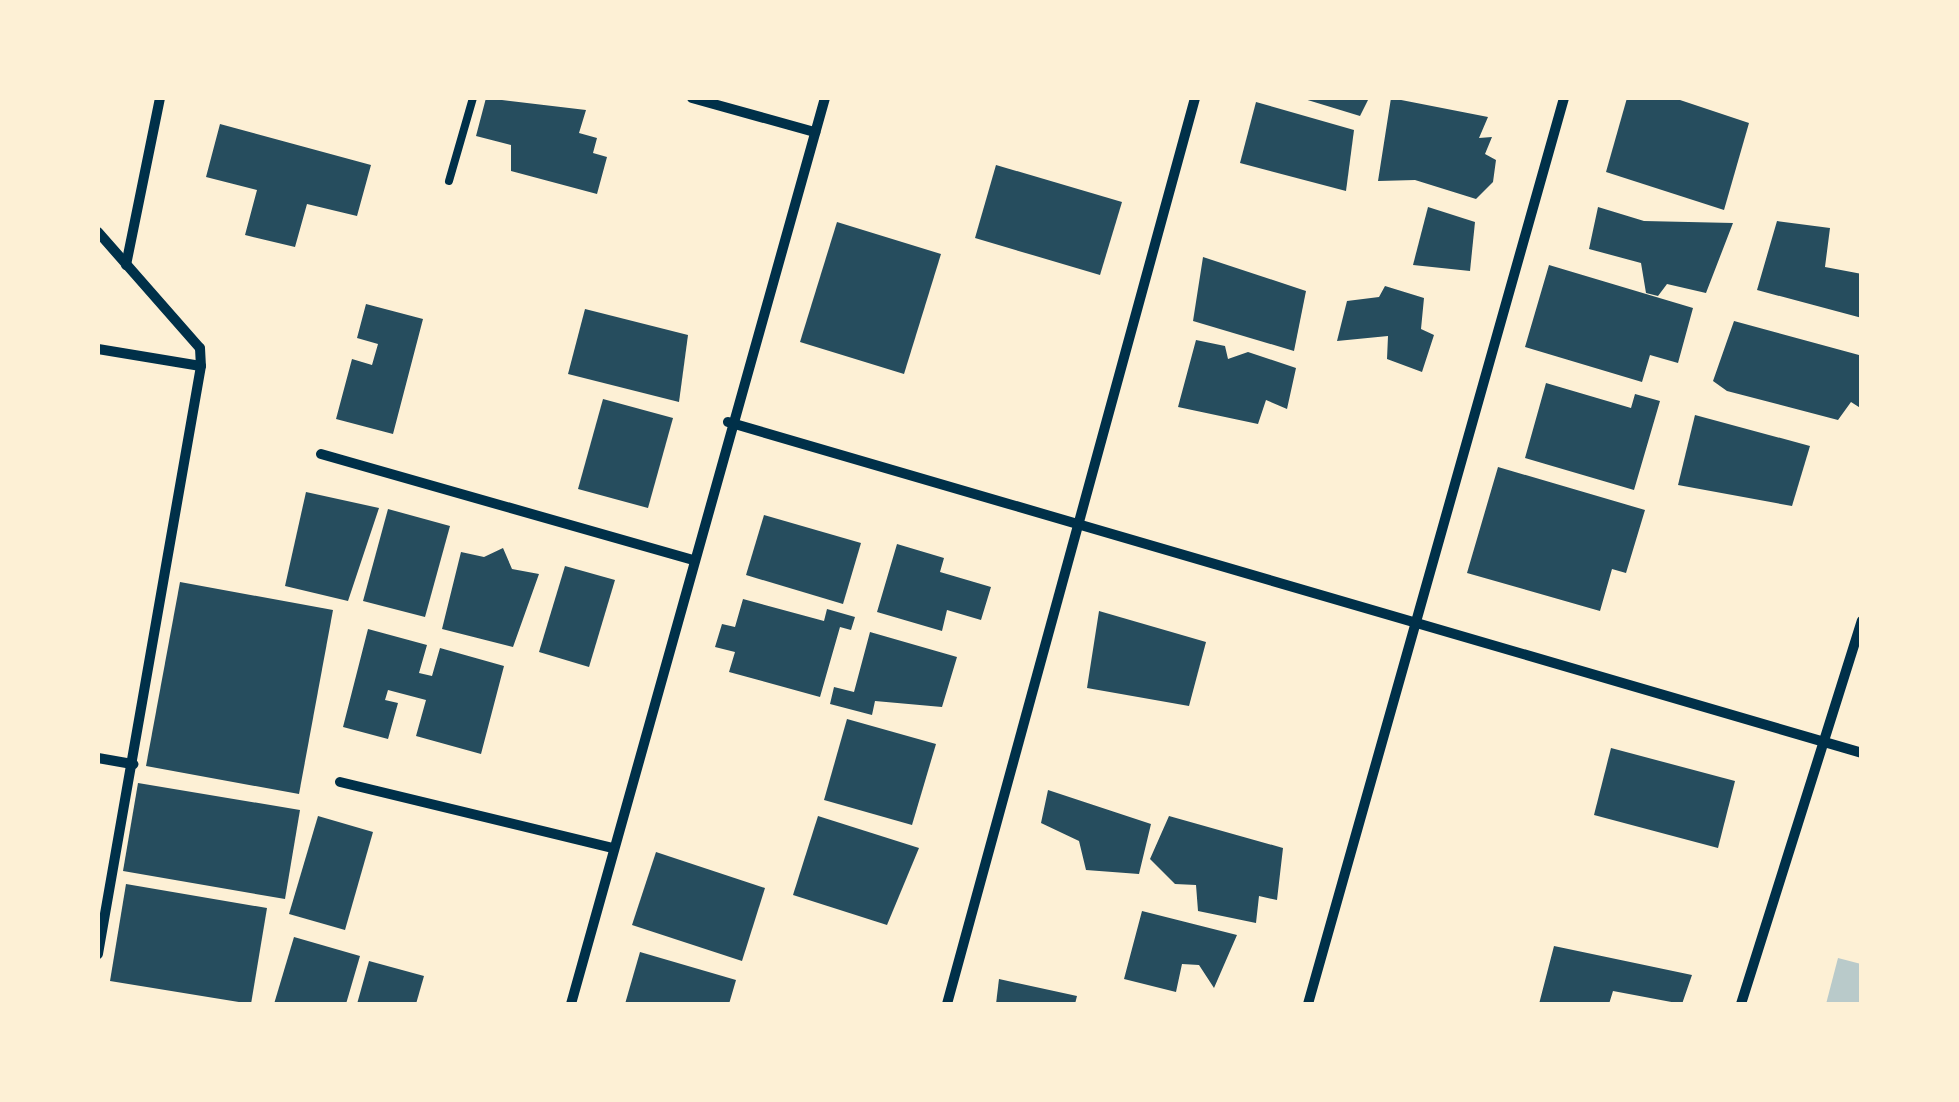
<!DOCTYPE html>
<html>
<head>
<meta charset="utf-8">
<style>
	body { margin:0 }
	#map { position:relative; width:1959px; height:1102px; overflow:hidden; background:#fdf0d5; font-family:Helvetica,sans-serif }
	div>[style] { position:absolute }
	.green>* { inset:0; background:#b9caca }
	.building>* { inset:0; background:#264d5e }
	.service>* { height:8px; margin:-4px; padding:0 4px; transform-origin:4px; border-radius:4px; background:#003049 }
	.minor>* { height:10px; margin:-5px; padding:0 5px; transform-origin:5px; border-radius:5px; background:#003049 }
	span { translate:-50% -50%; white-space:nowrap; text-align:center; line-height:1.15; -webkit-text-stroke:10px #fdf0d5; paint-order:stroke }
	.frame { position:absolute; inset:0; border:100px solid #fdf0d5; pointer-events:none }
</style>
</head>
<body>
<div id="map">
	<div class="green">
		<div style="clip-path:polygon(1838px 958px,1861px 964px,1861px 1004px,1826px 1004px)"></div>
	</div>
	<div class="building">
		<div style="clip-path:polygon(486px 98px,586px 110px,579px 133px,597px 138px,593px 153px,607px 157px,597px 194px,511px 171px,511px 145px,476px 136px)"></div>
		<div style="clip-path:polygon(1301px 98px,1369px 98px,1360px 116px)"></div>
		<div style="clip-path:polygon(1391px 98px,1488px 117px,1479px 138px,1492px 137px,1485px 154px,1496px 160px,1493px 182px,1476px 199px,1415px 180px,1378px 181px)"></div>
		<div style="clip-path:polygon(1627px 98px,1674px 98px,1749px 123px,1724px 210px,1606px 172px)"></div>
		<div style="clip-path:polygon(1256px 102px,1354px 130px,1346px 191px,1240px 163px)"></div>
		<div style="clip-path:polygon(220px 124px,371px 165px,357px 216px,307px 204px,295px 247px,245px 235px,257px 190px,206px 177px)"></div>
		<div style="clip-path:polygon(996px 165px,1122px 202px,1100px 275px,975px 238px)"></div>
		<div style="clip-path:polygon(1428px 207px,1475px 222px,1470px 271px,1413px 265px)"></div>
		<div style="clip-path:polygon(1598px 207px,1644px 221px,1733px 223px,1706px 293px,1667px 284px,1658px 296px,1646px 293px,1641px 263px,1589px 249px)"></div>
		<div style="clip-path:polygon(1777px 221px,1830px 228px,1825px 267px,1862px 274px,1862px 318px,1757px 290px)"></div>
		<div style="clip-path:polygon(837px 222px,941px 254px,904px 374px,800px 342px)"></div>
		<div style="clip-path:polygon(1203px 257px,1306px 291px,1294px 351px,1193px 321px)"></div>
		<div style="clip-path:polygon(1549px 265px,1693px 308px,1678px 363px,1650px 355px,1642px 382px,1525px 347px)"></div>
		<div style="clip-path:polygon(1385px 286px,1424px 298px,1421px 329px,1434px 335px,1422px 372px,1387px 359px,1388px 336px,1337px 341px,1347px 301px,1379px 297px)"></div>
		<div style="clip-path:polygon(366px 304px,423px 319px,393px 434px,336px 419px,352px 359px,372px 365px,378px 344px,357px 338px)"></div>
		<div style="clip-path:polygon(585px 309px,688px 335px,679px 402px,568px 374px)"></div>
		<div style="clip-path:polygon(1734px 321px,1859px 355px,1862px 409px,1851px 402px,1838px 420px,1727px 391px,1713px 381px)"></div>
		<div style="clip-path:polygon(1196px 340px,1225px 346px,1228px 359px,1248px 352px,1296px 368px,1287px 409px,1266px 400px,1258px 424px,1178px 407px)"></div>
		<div style="clip-path:polygon(1546px 383px,1631px 408px,1635px 394px,1660px 401px,1634px 490px,1525px 458px)"></div>
		<div style="clip-path:polygon(603px 399px,673px 418px,648px 508px,578px 489px)"></div>
		<div style="clip-path:polygon(1695px 415px,1810px 446px,1792px 506px,1678px 485px)"></div>
		<div style="clip-path:polygon(1498px 467px,1645px 510px,1626px 573px,1612px 569px,1600px 611px,1467px 573px)"></div>
		<div style="clip-path:polygon(306px 492px,379px 508px,348px 601px,285px 586px)"></div>
		<div style="clip-path:polygon(388px 509px,450px 526px,425px 617px,363px 601px)"></div>
		<div style="clip-path:polygon(764px 515px,861px 543px,843px 604px,746px 575px)"></div>
		<div style="clip-path:polygon(897px 544px,944px 558px,940px 572px,991px 587px,981px 620px,947px 610px,942px 631px,877px 612px)"></div>
		<div style="clip-path:polygon(503px 548px,512px 569px,539px 574px,513px 647px,442px 629px,461px 552px,484px 557px)"></div>
		<div style="clip-path:polygon(565px 566px,615px 580px,589px 667px,539px 652px)"></div>
		<div style="clip-path:polygon(180px 582px,333px 610px,299px 794px,146px 766px)"></div>
		<div style="clip-path:polygon(743px 599px,824px 621px,827px 609px,855px 617px,851px 630px,840px 627px,820px 697px,729px 672px,735px 652px,715px 647px,722px 624px,735px 627px)"></div>
		<div style="clip-path:polygon(1099px 611px,1206px 642px,1189px 706px,1087px 688px)"></div>
		<div style="clip-path:polygon(368px 629px,427px 645px,419px 673px,432px 676px,440px 648px,504px 666px,481px 754px,416px 736px,426px 700px,388px 690px,385px 700px,398px 703px,388px 739px,343px 727px)"></div>
		<div style="clip-path:polygon(870px 632px,957px 657px,942px 707px,875px 701px,872px 715px,830px 704px,834px 687px,854px 692px)"></div>
		<div style="clip-path:polygon(847px 719px,936px 744px,912px 825px,824px 800px)"></div>
		<div style="clip-path:polygon(1611px 748px,1735px 781px,1718px 848px,1594px 815px)"></div>
		<div style="clip-path:polygon(138px 783px,300px 810px,285px 899px,123px 871px)"></div>
		<div style="clip-path:polygon(1048px 790px,1151px 824px,1139px 874px,1086px 870px,1079px 841px,1041px 823px)"></div>
		<div style="clip-path:polygon(318px 816px,373px 832px,345px 930px,289px 914px)"></div>
		<div style="clip-path:polygon(818px 816px,919px 848px,887px 925px,793px 895px)"></div>
		<div style="clip-path:polygon(1169px 816px,1283px 848px,1277px 900px,1259px 896px,1256px 923px,1198px 911px,1196px 885px,1175px 884px,1150px 859px)"></div>
		<div style="clip-path:polygon(656px 852px,765px 888px,742px 961px,632px 925px)"></div>
		<div style="clip-path:polygon(126px 884px,267px 908px,251px 1004px,110px 981px)"></div>
		<div style="clip-path:polygon(1142px 911px,1237px 935px,1214px 988px,1199px 965px,1182px 964px,1176px 992px,1124px 979px)"></div>
		<div style="clip-path:polygon(294px 937px,360px 956px,346px 1004px,274px 1004px)"></div>
		<div style="clip-path:polygon(1554px 946px,1692px 975px,1682px 1004px,1613px 991px,1609px 1004px,1539px 1004px)"></div>
		<div style="clip-path:polygon(640px 952px,736px 980px,729px 1004px,625px 1004px)"></div>
		<div style="clip-path:polygon(369px 961px,424px 976px,416px 1004px,357px 1004px)"></div>
		<div style="clip-path:polygon(999px 979px,1077px 996px,1075px 1004px,996px 1004px)"></div>
	</div>
	<div class="service">
		<div style="left:449px;top:181px;width:86px;rotate:-73.9deg"></div>
	</div>
	<div class="minor">
		<div style="left:692px;top:98px;width:128px;rotate:15.5deg"></div>
		<div style="left:98px;top:232px;width:154px;rotate:48.7deg"></div>
		<div style="left:200px;top:348px;width:18px;rotate:87deg"></div>
		<div style="left:201px;top:366px;width:597px;rotate:99.94deg"></div>
		<div style="left:126px;top:265px;width:170px;rotate:-78.5deg"></div>
		<div style="left:98px;top:349px;width:104px;rotate:9.4deg"></div>
		<div style="left:728px;top:422px;width:1181px;rotate:16.27deg"></div>
		<div style="left:321px;top:454px;width:386px;rotate:15.9deg"></div>
		<div style="left:98px;top:758px;width:36px;rotate:10deg"></div>
		<div style="left:340px;top:782px;width:281px;rotate:13.6deg"></div>
		<div style="left:571px;top:1004px;width:941px;rotate:-74.34deg"></div>
		<div style="left:947px;top:1004px;width:939px;rotate:-74.69deg"></div>
		<div style="left:1308px;top:1004px;width:941px;rotate:-74.22deg"></div>
		<div style="left:1741px;top:1004px;width:402px;rotate:-72.5deg"></div>
	</div>
	<div class="frame"></div>
</div>
</body>
</html>
